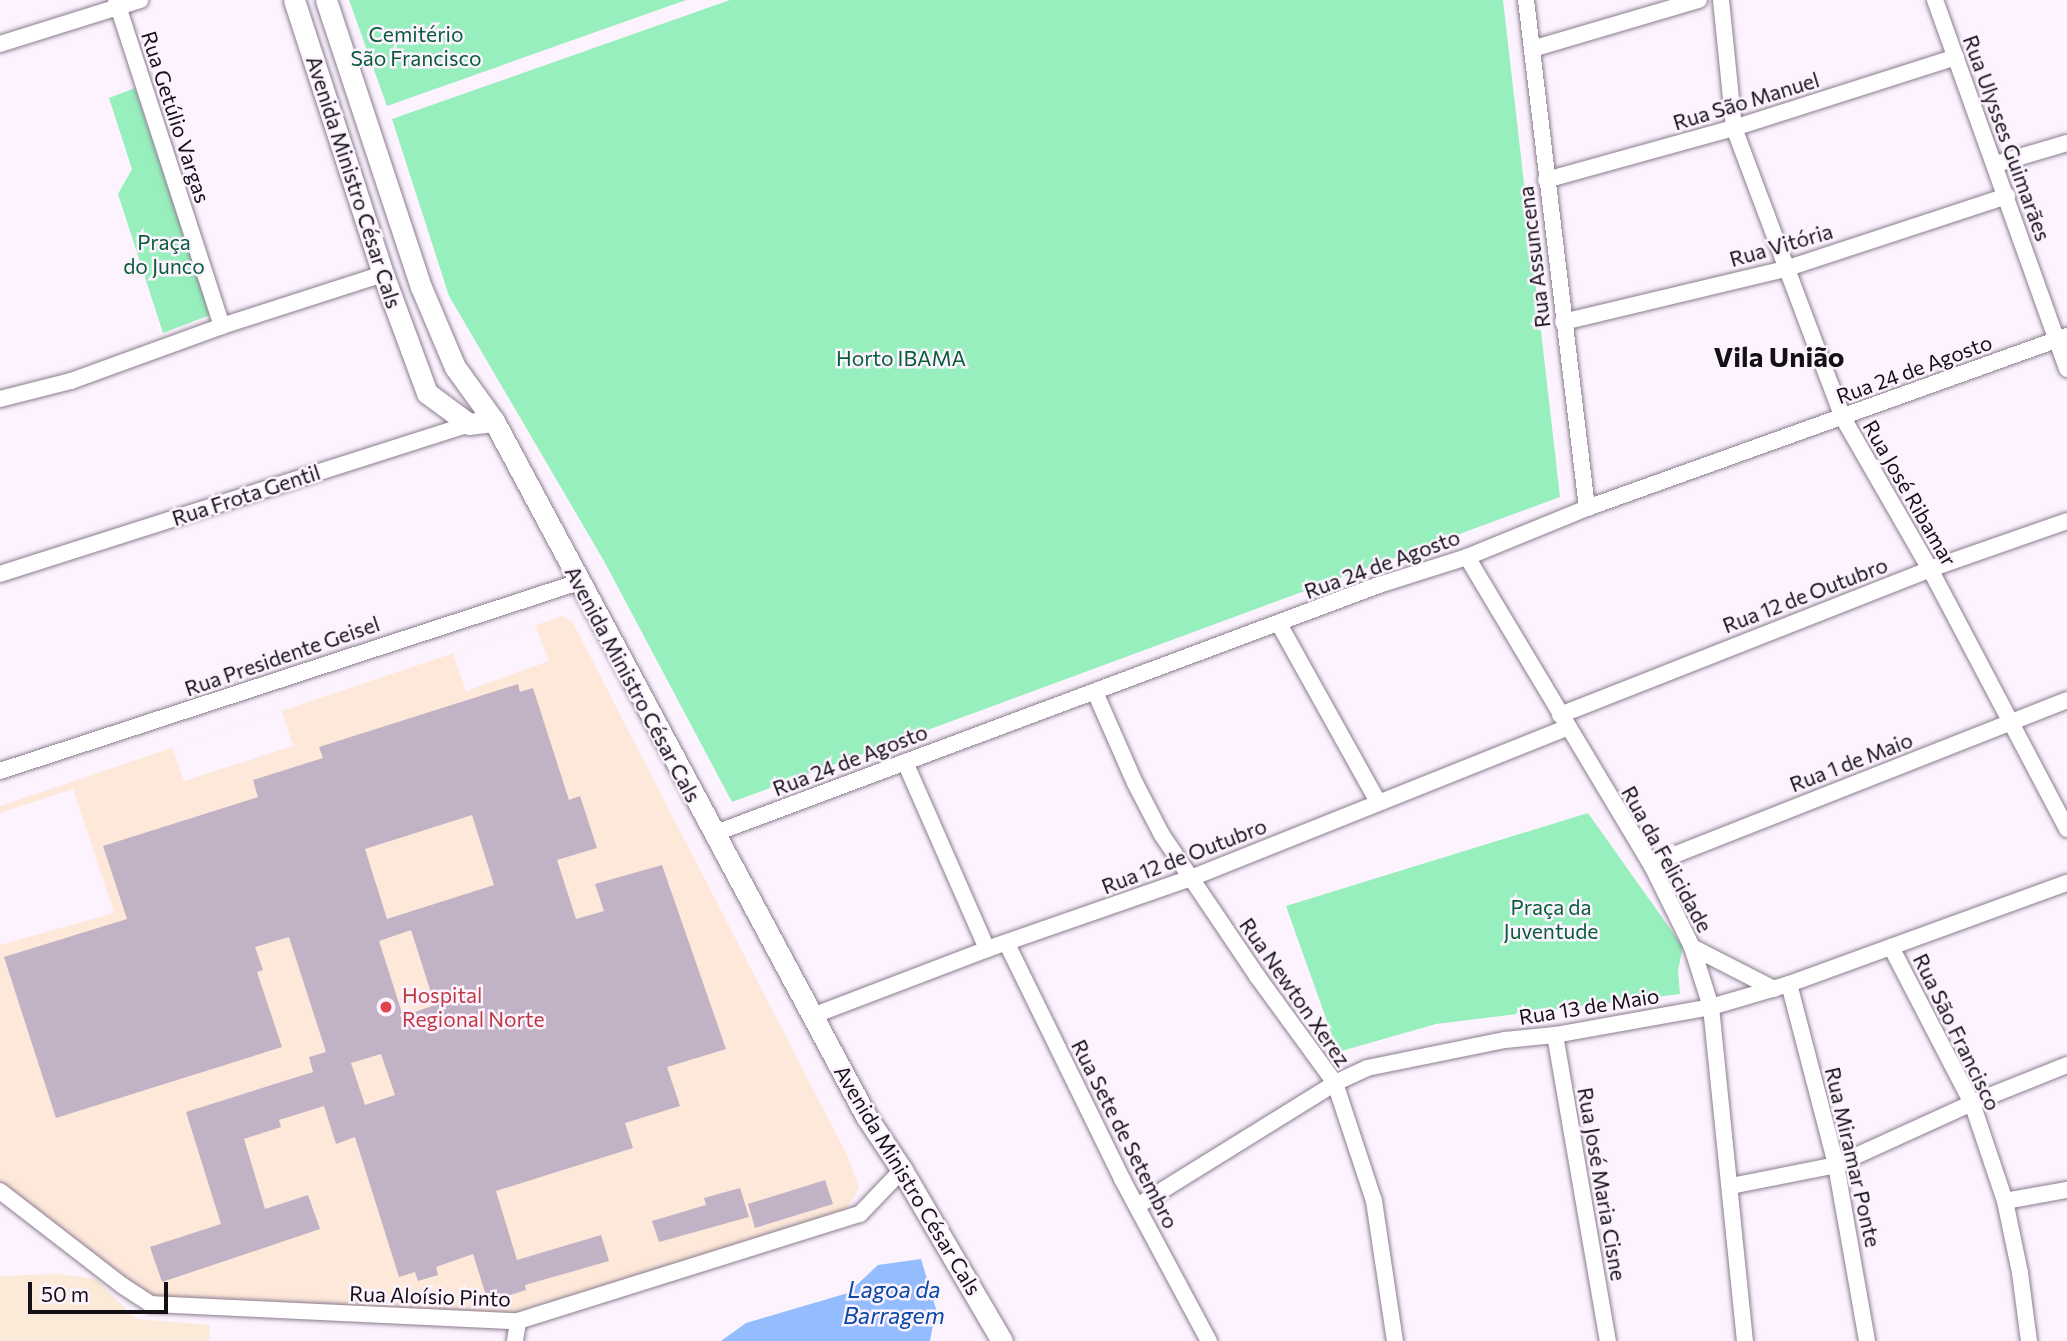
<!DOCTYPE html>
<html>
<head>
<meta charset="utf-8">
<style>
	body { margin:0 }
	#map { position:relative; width:2067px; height:1341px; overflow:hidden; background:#fcf3ff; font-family:Commissioner,sans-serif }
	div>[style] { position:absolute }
	.education>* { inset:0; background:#faead7 }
	.medical>* { inset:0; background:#fde8da }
	.green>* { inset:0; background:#96efbc }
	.water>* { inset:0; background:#93bdfe }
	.building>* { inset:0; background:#c1b2c5 }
	.roads { filter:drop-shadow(0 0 2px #8b7c8e) drop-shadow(0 0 2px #8b7c8e) }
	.street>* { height:16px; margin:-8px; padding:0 8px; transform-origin:8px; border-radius:8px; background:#fff }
	.secondary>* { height:21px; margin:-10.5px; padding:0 10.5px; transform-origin:10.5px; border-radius:10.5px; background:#fff }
	.dots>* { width:19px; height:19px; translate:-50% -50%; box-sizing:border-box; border:4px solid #fcf3ff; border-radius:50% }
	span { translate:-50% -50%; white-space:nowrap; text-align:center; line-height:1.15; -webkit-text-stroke:5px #fcf3ff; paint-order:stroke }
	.park-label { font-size:21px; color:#085d39 }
	.street-label { font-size:21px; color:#151016 }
	.health-label { font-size:21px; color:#be3a42 }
	.left { translate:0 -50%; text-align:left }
	.water-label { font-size:23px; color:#0749a4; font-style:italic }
	.district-label { font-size:28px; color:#151016; font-weight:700 }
	.scale { position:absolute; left:28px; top:1282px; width:140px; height:32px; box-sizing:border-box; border:4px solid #151016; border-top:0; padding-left:9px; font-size:21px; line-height:24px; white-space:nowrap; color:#151016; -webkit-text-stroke:5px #fcf3ff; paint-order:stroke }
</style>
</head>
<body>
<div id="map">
	<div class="education">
		<div style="clip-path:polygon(58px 1274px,96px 1279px,136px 1319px,210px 1325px,209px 1341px,0 1341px,0 1276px)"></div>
	</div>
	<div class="medical">
		<div style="clip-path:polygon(evenodd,563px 616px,573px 623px,848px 1157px,859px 1188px,848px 1207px,838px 1215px,505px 1315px,168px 1302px,142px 1293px,0 1183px,0 945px,114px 913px,73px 789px,0 813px,0 806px,563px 616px,535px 625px,549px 661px,466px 691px,453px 654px,535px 625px,563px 616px,282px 711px,293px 746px,184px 781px,172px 748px,282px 711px)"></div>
	</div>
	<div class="green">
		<div style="clip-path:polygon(349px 0,686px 0,387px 106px)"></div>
		<div style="clip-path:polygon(730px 0,1503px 0,1560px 497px,732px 802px,604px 561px,449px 296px,392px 119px)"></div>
		<div style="clip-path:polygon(135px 88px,210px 315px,163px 333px,118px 194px,132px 169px,109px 98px)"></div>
		<div style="clip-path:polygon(1588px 813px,1683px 947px,1678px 970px,1680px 994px,1436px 1024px,1338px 1052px,1286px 906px)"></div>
	</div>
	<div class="water">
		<div style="clip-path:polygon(921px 1259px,936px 1309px,930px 1341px,721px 1341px,746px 1323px,848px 1293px,878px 1265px)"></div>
	</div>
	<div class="building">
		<div style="clip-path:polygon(evenodd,518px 684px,520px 692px,533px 688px,569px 800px,580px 796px,597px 848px,557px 860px,576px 919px,604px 911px,595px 884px,662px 865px,726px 1049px,667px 1067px,680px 1106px,625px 1123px,633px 1148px,496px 1191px,517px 1260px,601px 1235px,609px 1261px,525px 1285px,526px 1290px,488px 1302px,473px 1254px,436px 1267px,438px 1275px,418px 1281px,415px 1272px,399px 1277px,355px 1137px,336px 1144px,324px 1106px,279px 1120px,281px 1127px,244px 1139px,265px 1209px,308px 1195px,320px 1229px,162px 1282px,150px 1247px,221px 1224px,186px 1112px,313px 1072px,309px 1057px,326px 1052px,289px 937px,255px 947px,263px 970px,257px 972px,282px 1047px,56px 1118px,4px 957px,127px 919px,103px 846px,258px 797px,253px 780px,323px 758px,319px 747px,518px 684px,472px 815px,494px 885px,387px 919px,365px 849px,472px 815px,518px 684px,411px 930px,435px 1005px,403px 1016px,379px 941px,411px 930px,518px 684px,381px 1054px,395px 1095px,365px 1105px,351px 1063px,381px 1054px)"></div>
		<div style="clip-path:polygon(825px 1180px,833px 1204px,755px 1228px,748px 1204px)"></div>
		<div style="clip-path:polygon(740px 1188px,749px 1217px,659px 1242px,652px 1221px,706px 1205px,704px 1198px)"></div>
	</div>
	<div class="roads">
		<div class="street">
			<div style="left:116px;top:0;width:343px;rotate:72deg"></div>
			<div style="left:1526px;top:0;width:512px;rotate:83.15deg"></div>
			<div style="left:1721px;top:0;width:129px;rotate:84.2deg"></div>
			<div style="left:1734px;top:128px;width:310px;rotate:69.4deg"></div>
			<div style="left:1843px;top:418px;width:174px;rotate:60.1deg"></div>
			<div style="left:1930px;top:569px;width:294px;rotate:62.2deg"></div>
			<div style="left:1935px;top:0;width:392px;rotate:70.3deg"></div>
			<div style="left:0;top:44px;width:147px;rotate:-17.4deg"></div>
			<div style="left:1532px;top:49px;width:174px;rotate:-16.4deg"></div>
			<div style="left:1996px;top:164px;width:74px;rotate:-16.5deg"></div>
			<div style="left:1546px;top:180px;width:195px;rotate:-15.5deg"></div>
			<div style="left:1734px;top:128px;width:233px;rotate:-17.7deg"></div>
			<div style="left:1563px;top:322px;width:228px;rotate:-13.4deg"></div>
			<div style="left:1785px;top:269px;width:234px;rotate:-18.2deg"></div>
			<div style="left:0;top:399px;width:73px;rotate:-14.2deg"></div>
			<div style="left:71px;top:381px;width:161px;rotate:-20deg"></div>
			<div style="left:222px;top:326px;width:169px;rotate:-17.9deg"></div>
			<div style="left:1467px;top:557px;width:358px;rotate:59.1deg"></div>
			<div style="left:1651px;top:864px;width:93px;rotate:63.7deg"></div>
			<div style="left:1692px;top:947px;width:63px;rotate:72.4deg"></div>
			<div style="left:1711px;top:1007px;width:336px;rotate:84.2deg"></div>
			<div style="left:0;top:574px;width:492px;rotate:-17.7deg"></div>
			<div style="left:1279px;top:624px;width:204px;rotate:60.9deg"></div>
			<div style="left:1095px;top:692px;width:99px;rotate:66.3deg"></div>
			<div style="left:1135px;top:783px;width:59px;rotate:62.6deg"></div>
			<div style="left:1162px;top:835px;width:170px;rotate:56deg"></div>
			<div style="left:1257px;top:976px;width:132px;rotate:53.9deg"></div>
			<div style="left:1335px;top:1083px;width:124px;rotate:71.7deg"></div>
			<div style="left:1374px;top:1201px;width:142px;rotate:81.5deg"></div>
			<div style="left:1560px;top:715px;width:398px;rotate:-21.5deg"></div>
			<div style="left:1930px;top:569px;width:145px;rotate:-19.3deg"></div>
			<div style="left:905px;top:762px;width:204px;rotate:66.3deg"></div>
			<div style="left:0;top:771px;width:609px;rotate:-18.08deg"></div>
			<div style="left:713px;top:834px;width:711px;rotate:-20.5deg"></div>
			<div style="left:1379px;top:585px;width:92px;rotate:-17.7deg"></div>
			<div style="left:1467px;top:557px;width:130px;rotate:-22.2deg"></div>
			<div style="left:1587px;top:508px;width:510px;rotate:-19.71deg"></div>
			<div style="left:1651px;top:864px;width:447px;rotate:-21.5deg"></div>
			<div style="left:1007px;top:944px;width:262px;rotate:63.9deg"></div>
			<div style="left:1122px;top:1179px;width:184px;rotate:61.8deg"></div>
			<div style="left:1692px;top:947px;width:92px;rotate:27.1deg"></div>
			<div style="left:1891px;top:947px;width:176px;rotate:62.6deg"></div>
			<div style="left:1972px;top:1103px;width:103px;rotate:71.4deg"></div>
			<div style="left:2005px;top:1201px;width:74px;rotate:78.2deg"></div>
			<div style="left:2020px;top:1273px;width:69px;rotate:82.5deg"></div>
			<div style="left:1789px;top:984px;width:187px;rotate:75.4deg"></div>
			<div style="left:1836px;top:1165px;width:179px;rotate:80deg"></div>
			<div style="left:812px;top:1016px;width:187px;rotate:-20.9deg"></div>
			<div style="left:987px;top:949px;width:216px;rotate:-19.2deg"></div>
			<div style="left:1191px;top:878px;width:406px;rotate:-21.8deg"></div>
			<div style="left:1555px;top:1035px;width:311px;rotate:80.2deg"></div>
			<div style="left:1731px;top:1186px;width:107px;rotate:-11.3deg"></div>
			<div style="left:1836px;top:1165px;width:149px;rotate:-24.5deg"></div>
			<div style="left:1972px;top:1103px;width:102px;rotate:-21.8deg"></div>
			<div style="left:0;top:1191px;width:155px;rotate:37.7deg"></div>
			<div style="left:123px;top:1286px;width:33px;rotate:33deg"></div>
			<div style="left:151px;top:1304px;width:367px;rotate:2.7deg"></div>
			<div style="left:518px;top:1321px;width:358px;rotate:-17.4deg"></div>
			<div style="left:860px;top:1214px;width:61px;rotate:-46.3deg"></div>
			<div style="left:2005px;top:1201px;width:63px;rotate:-10.1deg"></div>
			<div style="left:1137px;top:1206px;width:233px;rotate:-31.8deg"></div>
			<div style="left:1335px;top:1083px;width:35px;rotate:-25deg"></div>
			<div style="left:1367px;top:1068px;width:141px;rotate:-11.5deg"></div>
			<div style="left:1505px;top:1040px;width:50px;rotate:-5.7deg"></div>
			<div style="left:1555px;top:1035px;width:158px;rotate:-10.2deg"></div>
			<div style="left:1711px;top:1007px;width:81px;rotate:-16.4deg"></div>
			<div style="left:1789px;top:984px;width:296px;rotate:-20deg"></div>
			<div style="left:515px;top:1341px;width:20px;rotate:-81deg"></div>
		</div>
		<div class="secondary">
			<div style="left:294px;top:0;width:288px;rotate:72deg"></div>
			<div style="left:383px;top:274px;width:127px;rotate:69.7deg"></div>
			<div style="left:427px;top:393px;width:52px;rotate:36.4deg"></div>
			<div style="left:469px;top:424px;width:25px;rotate:-7deg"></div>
			<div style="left:326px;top:0;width:302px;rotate:71.7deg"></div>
			<div style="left:421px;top:287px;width:87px;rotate:67deg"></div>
			<div style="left:455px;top:367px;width:67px;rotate:54.2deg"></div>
			<div style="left:494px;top:421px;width:788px;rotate:61.84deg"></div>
			<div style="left:866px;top:1116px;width:65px;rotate:56.3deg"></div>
			<div style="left:902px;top:1170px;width:198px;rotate:59.7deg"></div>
		</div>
	</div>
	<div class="dots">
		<div style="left:386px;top:1007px;background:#e0444e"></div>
	</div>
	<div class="park-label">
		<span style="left:416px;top:46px">Cemitério<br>São Francisco</span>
		<span style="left:164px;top:254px">Praça<br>do Junco</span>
		<span style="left:901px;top:358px">Horto IBAMA</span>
		<span style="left:1551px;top:919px">Praça da<br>Juventude</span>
	</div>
	<div class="street-label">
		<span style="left:1746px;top:101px;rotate:-17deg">Rua São Manuel</span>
		<span style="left:176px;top:117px;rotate:72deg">Rua Getúlio Vargas</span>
		<span style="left:2007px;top:138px;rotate:70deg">Rua Ulysses Guimarães</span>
		<span style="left:354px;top:182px;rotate:72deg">Avenida Ministro César Cals</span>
		<span style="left:1781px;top:245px;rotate:-16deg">Rua Vitória</span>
		<span style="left:1534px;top:257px;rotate:-97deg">Rua Assuncena</span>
		<span style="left:1914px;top:369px;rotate:-20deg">Rua 24 de Agosto</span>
		<span style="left:1910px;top:493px;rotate:60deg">Rua José Ribamar</span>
		<span style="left:246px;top:495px;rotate:-18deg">Rua Frota Gentil</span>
		<span style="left:1382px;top:564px;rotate:-20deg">Rua 24 de Agosto</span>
		<span style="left:1805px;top:595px;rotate:-21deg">Rua 12 de Outubro</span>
		<span style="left:282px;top:656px;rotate:-19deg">Rua Presidente Geisel</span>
		<span style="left:633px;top:684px;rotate:62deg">Avenida Ministro César Cals</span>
		<span style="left:850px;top:760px;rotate:-21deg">Rua 24 de Agosto</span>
		<span style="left:1851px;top:762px;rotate:-21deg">Rua 1 de Maio</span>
		<span style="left:1184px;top:856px;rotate:-21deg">Rua 12 de Outubro</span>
		<span style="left:1667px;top:859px;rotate:61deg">Rua da Felicidade</span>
		<span style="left:1295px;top:992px;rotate:55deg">Rua Newton Xerez</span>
		<span style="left:1589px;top:1006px;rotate:-9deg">Rua 13 de Maio</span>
		<span style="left:1957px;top:1032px;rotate:64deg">Rua São Francisco</span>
		<span style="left:1125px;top:1134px;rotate:63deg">Rua Sete de Setembro</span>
		<span style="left:1853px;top:1157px;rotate:77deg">Rua Miramar Ponte</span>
		<span style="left:908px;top:1180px;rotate:59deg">Avenida Ministro César Cals</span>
		<span style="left:1602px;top:1184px;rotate:80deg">Rua José Maria Cisne</span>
		<span style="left:430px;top:1296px;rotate:2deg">Rua Aloísio Pinto</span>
	</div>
	<div class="health-label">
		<span class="left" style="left:402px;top:1007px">Hospital<br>Regional Norte</span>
	</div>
	<div class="water-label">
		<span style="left:894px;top:1302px">Lagoa da<br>Barragem</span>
	</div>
	<div class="district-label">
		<span style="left:1779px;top:356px">Vila União</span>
	</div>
	<div class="scale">50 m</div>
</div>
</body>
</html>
